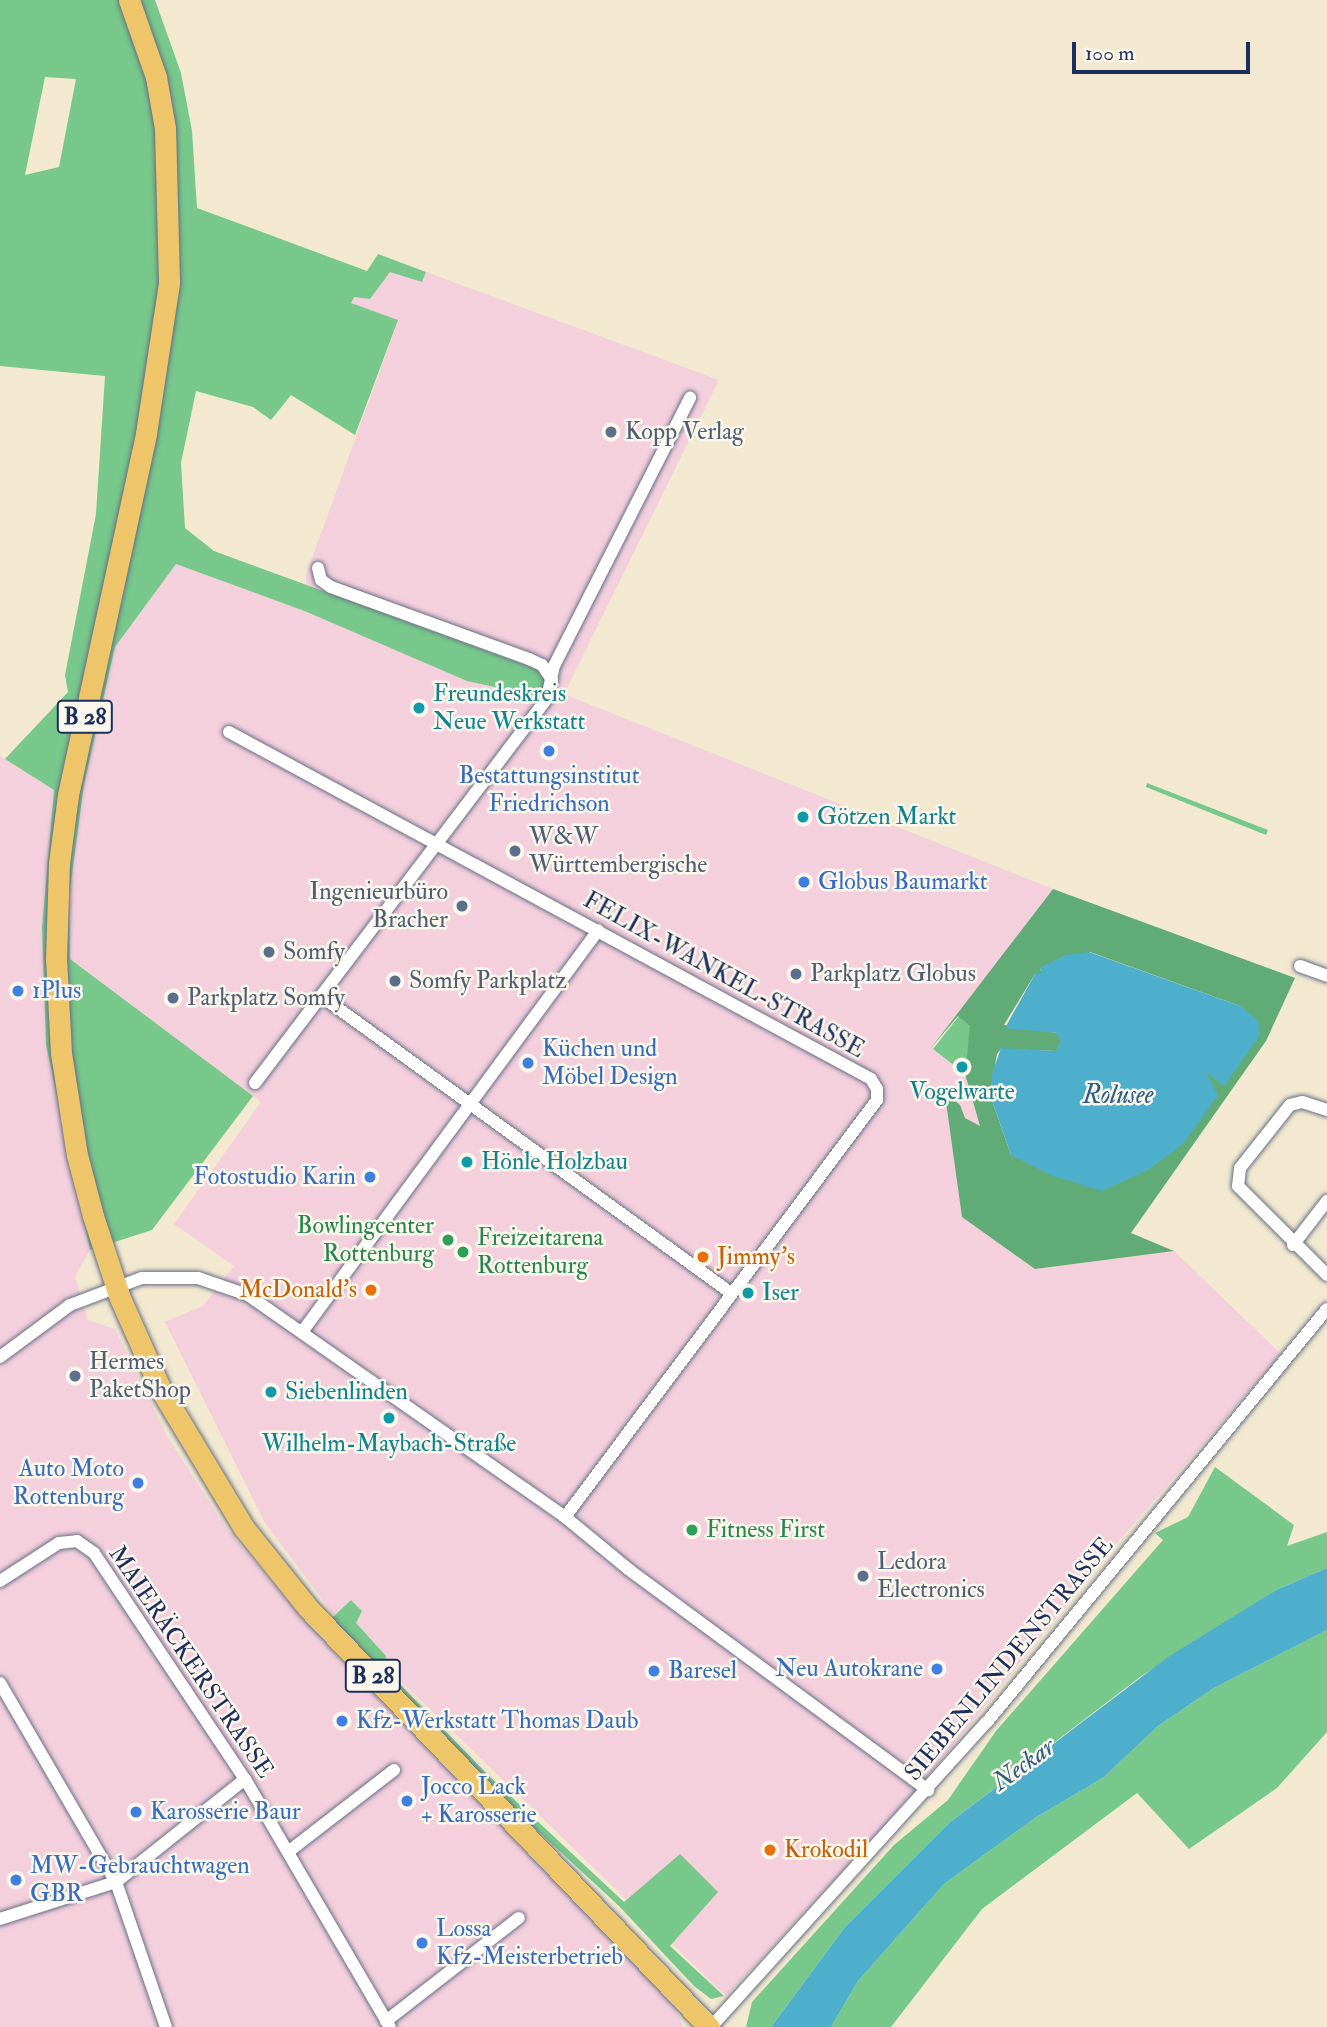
<!DOCTYPE html>
<html>
<head>
<meta charset="utf-8">
<style>
	body { margin:0 }
	#map { position:relative; width:1327px; height:2027px; overflow:hidden; background:#f2e9d0; font-family:"IM FELL Double Pica",serif }
	div>[style] { position:absolute }
	.built>* { inset:0; background:#f4cfdc }
	.green>* { inset:0; background:#77c88a }
	.forest>* { inset:0; background:#61ac76 }
	.water>* { inset:0; background:#4eafcd }
	.roads { filter:drop-shadow(0 0 2px #667086) drop-shadow(0 0 2px #667086) }
	.minor>* { height:12px; margin:-6px; padding:0 6px; transform-origin:6px; border-radius:6px; background:#fff }
	.primary>* { height:21px; margin:-10.5px; padding:0 10.5px; transform-origin:10.5px; border-radius:10.5px; background:#eec569 }
	.dots>* { width:19px; height:19px; translate:-50% -50%; box-sizing:border-box; border:4px solid #fbf7ec; border-radius:50% }
	span { translate:-50% -50%; white-space:nowrap; text-align:center; line-height:1.15; -webkit-text-stroke:5px #fbf7ec; paint-order:stroke }
	.shield-label span { padding:2px 5px; background:#fbf7ec; border:2px solid; border-radius:5px; -webkit-text-stroke-width:0 }
	.shield-label { font-size:23px; color:#1b2f5e; font-weight:700 }
	.service-label { font-size:24px; color:#4e5e75 }
	.left { translate:0 -50%; text-align:left }
	.right { translate:-100% -50%; text-align:right }
	.culture-label { font-size:24px; color:#0d838f }
	.shop-label { font-size:24px; color:#366cbe }
	.street-label { font-size:24px; color:#1b2f5e }
	.leisure-label { font-size:24px; color:#27864d }
	.food-label { font-size:24px; color:#c56008 }
	.water-label { font-size:26px; color:#2d5c85; font-style:italic }
	.scale { position:absolute; left:1072px; top:42px; width:178px; height:32px; box-sizing:border-box; border:4px solid #1b2f5e; border-top:0; padding-left:9px; font-size:21px; line-height:24px; white-space:nowrap; color:#1b2f5e; -webkit-text-stroke:5px #fbf7ec; paint-order:stroke }
</style>
</head>
<body>
<div id="map">
	<div class="built">
		<div style="clip-path:polygon(390px 271px,421px 282px,426px 272px,719px 380px,564px 694px,1053px 889px,932px 1048px,965px 1074px,980px 1126px,965px 1118px,949px 1095px,1035px 1269px,1174px 1251px,1281px 1354px,1104px 1558px,913px 1795px,726px 1996px,338px 1620px,265px 1523px,165px 1322px,203px 1306px,234px 1266px,174px 1224px,261px 1102px,70px 959px,69px 897px,84px 785px,115px 647px,176px 564px,307px 612px,306px 575px,398px 321px,350px 304px,354px 296px,370px 299px)"></div>
		<div style="clip-path:polygon(0 756px,54px 790px,42px 927px,46px 1045px,90px 1250px,75px 1276px,88px 1320px,115px 1329px,167px 1436px,226px 1528px,308px 1625px,676px 2009px,683px 2027px,0 2027px)"></div>
	</div>
	<div class="green">
		<div style="clip-path:polygon(evenodd,0 0,155px 0,181px 73px,192px 131px,197px 208px,367px 271px,378px 254px,426px 272px,422px 282px,390px 272px,370px 299px,354px 297px,351px 303px,398px 320px,355px 435px,291px 395px,271px 420px,253px 407px,196px 391px,181px 463px,185px 528px,214px 551px,536px 669px,544px 679px,547px 698px,467px 681px,307px 612px,176px 564px,115px 647px,84px 785px,69px 897px,70px 959px,253px 1096px,152px 1230px,90px 1250px,46px 1045px,42px 927px,54px 790px,5px 759px,68px 692px,65px 675px,96px 514px,105px 376px,0 366px,0 0,45px 77px,76px 79px,59px 167px,25px 175px,45px 77px)"></div>
		<div style="clip-path:polygon(1147px 783px,1268px 830px,1266px 835px,1146px 787px)"></div>
		<div style="clip-path:polygon(959px 1016px,971px 1026px,965px 1074px,933px 1049px)"></div>
		<div style="clip-path:polygon(1215px 1467px,1294px 1525px,1287px 1546px,1327px 1532px,1327px 1568px,1276px 1590px,1140px 1677px,949px 1823px,845px 1927px,771px 2027px,746px 2027px,752px 2002px,894px 1845px,948px 1800px,996px 1731px,1163px 1540px,1155px 1533px,1188px 1517px)"></div>
		<div style="clip-path:polygon(351px 1600px,362px 1611px,356px 1623px,386px 1656px,384px 1668px,489px 1776px,624px 1902px,680px 1854px,718px 1892px,670px 1946px,724px 1996px,711px 1999px,694px 1986px,619px 1906px,448px 1748px,331px 1619px)"></div>
		<div style="clip-path:polygon(1327px 1630px,1327px 1732px,1277px 1788px,1189px 1849px,1137px 1793px,982px 1909px,891px 2027px,831px 2027px,858px 1981px,944px 1884px,1035px 1818px,1104px 1777px,1158px 1726px,1214px 1688px)"></div>
	</div>
	<div class="forest">
		<div style="clip-path:polygon(evenodd,1053px 889px,1295px 978px,1266px 1041px,1131px 1233px,1174px 1251px,1035px 1269px,962px 1217px,946px 1102px,948px 1095px,960px 1105px,965px 1118px,980px 1126px,965px 1074px,970px 1026px,958px 1016px,931px 1048px,1053px 889px,1090px 952px,1240px 1006px,1225px 1085px,1206px 1071px,1208px 1079px,1011px 1155px,990px 1095px,997px 1054px,1001px 1049px,1056px 1051px,1062px 1042px,1057px 1033px,1004px 1025px,1035px 974px,1043px 974px,1040px 969px,1090px 952px)"></div>
	</div>
	<div class="water">
		<div style="clip-path:polygon(1089px 952px,1240px 1006px,1258px 1020px,1260px 1035px,1224px 1086px,1206px 1072px,1218px 1095px,1183px 1144px,1148px 1170px,1102px 1191px,1053px 1176px,1011px 1155px,990px 1095px,992px 1074px,1001px 1048px,1055px 1051px,1061px 1043px,1057px 1033px,1005px 1028px,1035px 974px,1042px 974px,1040px 968px,1065px 955px)"></div>
		<div style="clip-path:polygon(1327px 1568px,1327px 1630px,1214px 1688px,1158px 1726px,1104px 1777px,1035px 1818px,944px 1884px,858px 1981px,831px 2027px,771px 2027px,845px 1927px,949px 1823px,1168px 1657px,1276px 1590px)"></div>
	</div>
	<div class="roads">
		<div class="minor">
			<div style="left:318px;top:568px;width:12px;rotate:76deg"></div>
			<div style="left:321px;top:580px;width:12px;rotate:35deg"></div>
			<div style="left:331px;top:587px;width:211px;rotate:20deg"></div>
			<div style="left:529px;top:659px;width:14px;rotate:25deg"></div>
			<div style="left:542px;top:665px;width:18px;rotate:56deg"></div>
			<div style="left:229px;top:732px;width:730px;rotate:28.39deg"></div>
			<div style="left:871px;top:1079px;width:12px;rotate:59deg"></div>
			<div style="left:877px;top:1089px;width:11px;rotate:90deg"></div>
			<div style="left:877px;top:1100px;width:521px;rotate:126.8deg"></div>
			<div style="left:1300px;top:966px;width:29px;rotate:20deg"></div>
			<div style="left:321px;top:996px;width:506px;rotate:35.92deg"></div>
			<div style="left:255px;top:1083px;width:483px;rotate:-52.8deg"></div>
			<div style="left:547px;top:698px;width:33px;rotate:-78deg"></div>
			<div style="left:554px;top:666px;width:301px;rotate:-63.1deg"></div>
			<div style="left:1327px;top:1110px;width:26px;rotate:-162deg"></div>
			<div style="left:1302px;top:1102px;width:12px;rotate:166deg"></div>
			<div style="left:1290px;top:1105px;width:80px;rotate:128.4deg"></div>
			<div style="left:1240px;top:1168px;width:18px;rotate:96deg"></div>
			<div style="left:1238px;top:1186px;width:126px;rotate:45deg"></div>
			<div style="left:1293px;top:1245px;width:56px;rotate:-52.3deg"></div>
			<div style="left:302px;top:1332px;width:499px;rotate:-53.6deg"></div>
			<div style="left:0;top:1357px;width:87px;rotate:-36.6deg"></div>
			<div style="left:70px;top:1305px;width:77px;rotate:-20.6deg"></div>
			<div style="left:142px;top:1278px;width:56px"></div>
			<div style="left:198px;top:1278px;width:53px;rotate:18.8deg"></div>
			<div style="left:248px;top:1295px;width:387px;rotate:35deg"></div>
			<div style="left:565px;top:1517px;width:82px;rotate:39.5deg"></div>
			<div style="left:628px;top:1569px;width:373px;rotate:36.4deg"></div>
			<div style="left:0;top:1581px;width:70px;rotate:-32.8deg"></div>
			<div style="left:59px;top:1543px;width:18px;rotate:-6deg"></div>
			<div style="left:77px;top:1541px;width:21px;rotate:35deg"></div>
			<div style="left:94px;top:1553px;width:272px;rotate:56.3deg"></div>
			<div style="left:245px;top:1779px;width:287px;rotate:59.7deg"></div>
			<div style="left:0;top:1683px;width:230px;rotate:59.8deg"></div>
			<div style="left:116px;top:1882px;width:153px;rotate:71deg"></div>
			<div style="left:288px;top:1852px;width:134px;rotate:-37.7deg"></div>
			<div style="left:0;top:1919px;width:122px;rotate:-17.7deg"></div>
			<div style="left:116px;top:1882px;width:165px;rotate:-38.6deg"></div>
			<div style="left:386px;top:2021px;width:168px;rotate:-37.8deg"></div>
			<div style="left:711px;top:2027px;width:411px;rotate:-47.9deg"></div>
			<div style="left:987px;top:1722px;width:535px;rotate:-50.54deg"></div>
		</div>
		<div class="primary">
			<div style="left:129px;top:0;width:82px;rotate:70.7deg"></div>
			<div style="left:156px;top:77px;width:52px;rotate:80deg"></div>
			<div style="left:165px;top:128px;width:155px;rotate:88.5deg"></div>
			<div style="left:169px;top:283px;width:153px;rotate:98.7deg"></div>
			<div style="left:146px;top:434px;width:369px;rotate:102.2deg"></div>
			<div style="left:68px;top:795px;width:69px;rotate:97.5deg"></div>
			<div style="left:59px;top:863px;width:95px;rotate:91.8deg"></div>
			<div style="left:56px;top:958px;width:95px;rotate:87deg"></div>
			<div style="left:61px;top:1053px;width:103px;rotate:81.1deg"></div>
			<div style="left:77px;top:1155px;width:63px;rotate:75.3deg"></div>
			<div style="left:93px;top:1216px;width:86px;rotate:71.8deg"></div>
			<div style="left:120px;top:1298px;width:101px;rotate:66deg"></div>
			<div style="left:161px;top:1390px;width:161px;rotate:59deg"></div>
			<div style="left:244px;top:1528px;width:104px;rotate:51.3deg"></div>
			<div style="left:309px;top:1609px;width:579px;rotate:46.26deg"></div>
		</div>
	</div>
	<div class="dots">
		<div style="left:611px;top:432px;background:#5c6f8a"></div>
		<div style="left:419px;top:708px;background:#0f9aa8"></div>
		<div style="left:549px;top:751px;background:#3f7fe0"></div>
		<div style="left:803px;top:817px;background:#0f9aa8"></div>
		<div style="left:515px;top:851px;background:#5c6f8a"></div>
		<div style="left:804px;top:882px;background:#3f7fe0"></div>
		<div style="left:462px;top:906px;background:#5c6f8a"></div>
		<div style="left:269px;top:952px;background:#5c6f8a"></div>
		<div style="left:796px;top:974px;background:#5c6f8a"></div>
		<div style="left:395px;top:981px;background:#5c6f8a"></div>
		<div style="left:18px;top:991px;background:#3f7fe0"></div>
		<div style="left:173px;top:998px;background:#5c6f8a"></div>
		<div style="left:528px;top:1063px;background:#3f7fe0"></div>
		<div style="left:962px;top:1067px;background:#0f9aa8"></div>
		<div style="left:467px;top:1162px;background:#0f9aa8"></div>
		<div style="left:370px;top:1177px;background:#3f7fe0"></div>
		<div style="left:448px;top:1240px;background:#2e9e5b"></div>
		<div style="left:463px;top:1252px;background:#2e9e5b"></div>
		<div style="left:703px;top:1257px;background:#e8710a"></div>
		<div style="left:371px;top:1290px;background:#e8710a"></div>
		<div style="left:748px;top:1293px;background:#0f9aa8"></div>
		<div style="left:75px;top:1376px;background:#5c6f8a"></div>
		<div style="left:271px;top:1392px;background:#0f9aa8"></div>
		<div style="left:389px;top:1418px;background:#0f9aa8"></div>
		<div style="left:138px;top:1483px;background:#3f7fe0"></div>
		<div style="left:692px;top:1530px;background:#2e9e5b"></div>
		<div style="left:863px;top:1576px;background:#5c6f8a"></div>
		<div style="left:937px;top:1669px;background:#3f7fe0"></div>
		<div style="left:654px;top:1671px;background:#3f7fe0"></div>
		<div style="left:342px;top:1721px;background:#3f7fe0"></div>
		<div style="left:407px;top:1801px;background:#3f7fe0"></div>
		<div style="left:136px;top:1812px;background:#3f7fe0"></div>
		<div style="left:770px;top:1850px;background:#e8710a"></div>
		<div style="left:16px;top:1880px;background:#3f7fe0"></div>
		<div style="left:422px;top:1943px;background:#3f7fe0"></div>
	</div>
	<div class="shield-label">
		<span style="left:85px;top:717px">B 28</span>
		<span style="left:373px;top:1676px">B 28</span>
	</div>
	<div class="service-label">
		<span class="left" style="left:625px;top:432px">Kopp Verlag</span>
		<span class="left" style="left:529px;top:851px">W&amp;W<br>Württembergische</span>
		<span class="right" style="left:448px;top:906px">Ingenieurbüro<br>Bracher</span>
		<span class="left" style="left:283px;top:952px">Somfy</span>
		<span class="left" style="left:810px;top:974px">Parkplatz Globus</span>
		<span class="left" style="left:409px;top:981px">Somfy Parkplatz</span>
		<span class="left" style="left:187px;top:998px">Parkplatz Somfy</span>
		<span class="left" style="left:89px;top:1376px">Hermes<br>PaketShop</span>
		<span class="left" style="left:877px;top:1576px">Ledora<br>Electronics</span>
	</div>
	<div class="culture-label">
		<span class="left" style="left:433px;top:708px">Freundeskreis<br>Neue Werkstatt</span>
		<span class="left" style="left:817px;top:817px">Götzen Markt</span>
		<span style="left:962px;top:1092px">Vogelwarte</span>
		<span class="left" style="left:481px;top:1162px">Hönle Holzbau</span>
		<span class="left" style="left:762px;top:1293px">Iser</span>
		<span class="left" style="left:285px;top:1392px">Siebenlinden</span>
		<span style="left:389px;top:1444px">Wilhelm-Maybach-Straße</span>
	</div>
	<div class="shop-label">
		<span style="left:549px;top:790px">Bestattungsinstitut<br>Friedrichson</span>
		<span class="left" style="left:818px;top:882px">Globus Baumarkt</span>
		<span class="left" style="left:32px;top:991px">1Plus</span>
		<span class="left" style="left:542px;top:1063px">Küchen und<br>Möbel Design</span>
		<span class="right" style="left:356px;top:1177px">Fotostudio Karin</span>
		<span class="right" style="left:124px;top:1483px">Auto Moto<br>Rottenburg</span>
		<span class="right" style="left:923px;top:1669px">Neu Autokrane</span>
		<span class="left" style="left:668px;top:1671px">Baresel</span>
		<span class="left" style="left:356px;top:1721px">Kfz-Werkstatt Thomas Daub</span>
		<span class="left" style="left:421px;top:1801px">Jocco Lack<br>+ Karosserie</span>
		<span class="left" style="left:150px;top:1812px">Karosserie Baur</span>
		<span class="left" style="left:30px;top:1880px">MW-Gebrauchtwagen<br>GBR</span>
		<span class="left" style="left:436px;top:1943px">Lossa<br>Kfz-Meisterbetrieb</span>
	</div>
	<div class="street-label">
		<span style="left:724px;top:975px;rotate:29deg">FELIX-WANKEL-STRASSE</span>
		<span style="left:1009px;top:1659px;rotate:-50deg">SIEBENLINDENSTRASSE</span>
		<span style="left:191px;top:1662px;rotate:56deg">MAIERÄCKERSTRASSE</span>
	</div>
	<div class="leisure-label">
		<span class="right" style="left:434px;top:1240px">Bowlingcenter<br>Rottenburg</span>
		<span class="left" style="left:477px;top:1252px">Freizeitarena<br>Rottenburg</span>
		<span class="left" style="left:706px;top:1530px">Fitness First</span>
	</div>
	<div class="food-label">
		<span class="left" style="left:717px;top:1257px">Jimmy's</span>
		<span class="right" style="left:357px;top:1290px">McDonald's</span>
		<span class="left" style="left:784px;top:1850px">Krokodil</span>
	</div>
	<div class="water-label">
		<span style="left:1118px;top:1096px">Rolusee</span>
		<span style="left:1024px;top:1765px;rotate:-36deg">Neckar</span>
	</div>
	<div class="scale">100 m</div>
</div>
</body>
</html>
